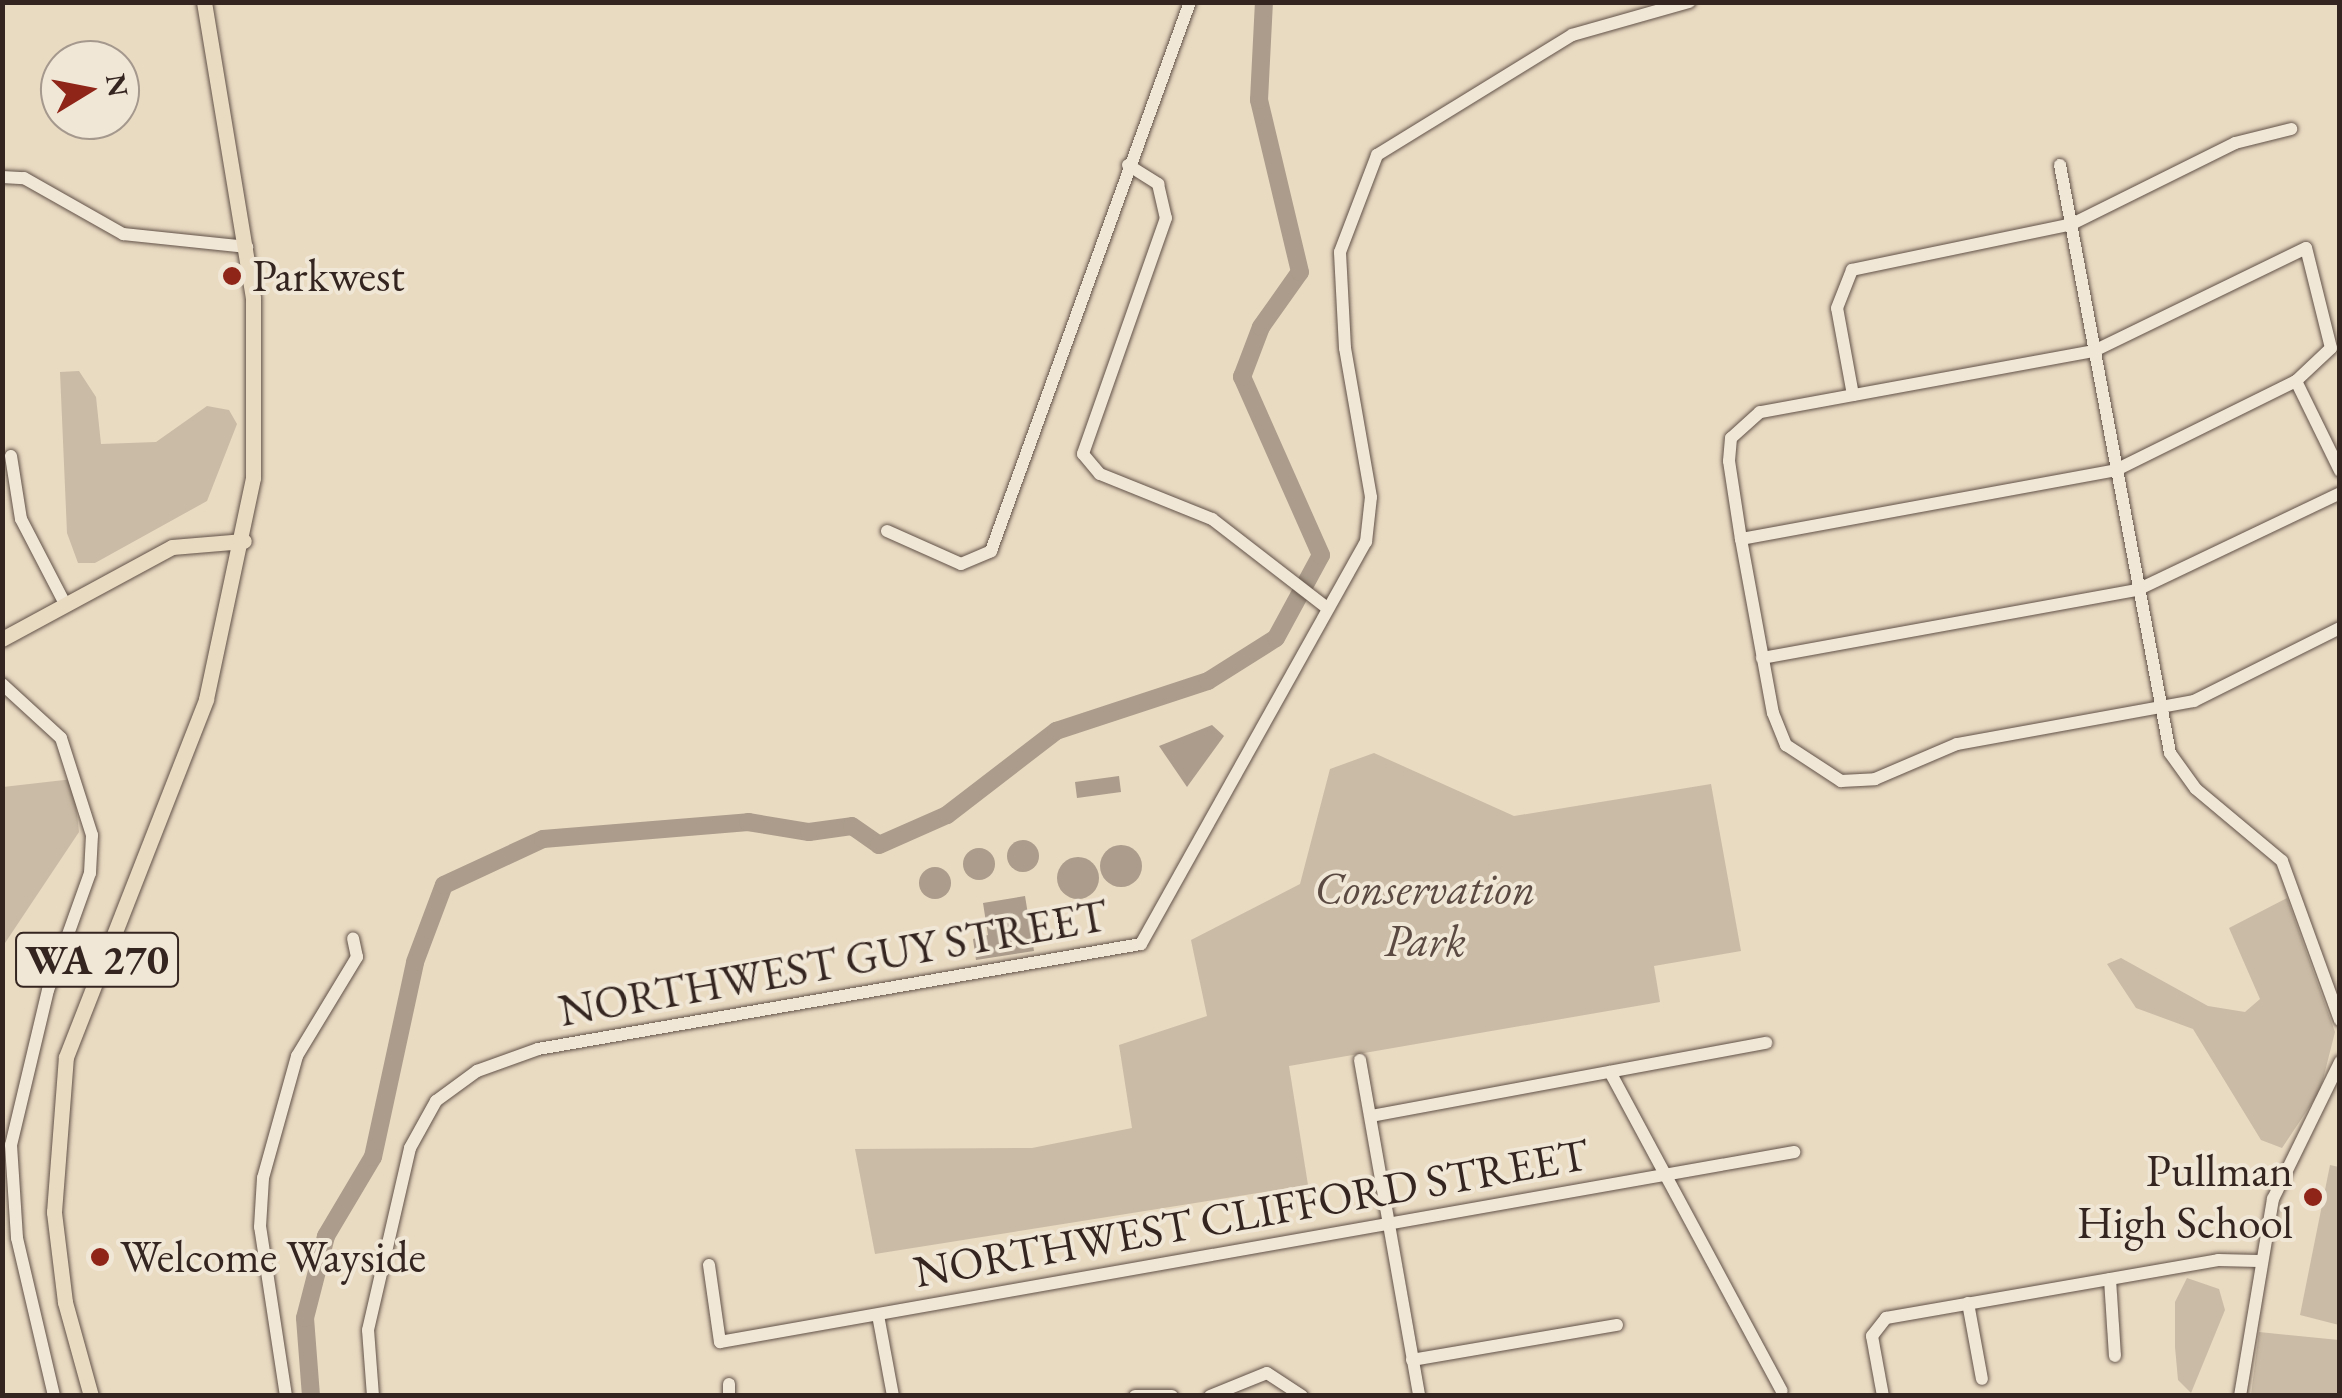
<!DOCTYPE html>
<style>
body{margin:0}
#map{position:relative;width:2342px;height:1398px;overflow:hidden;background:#e9dac2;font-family:"EB Garamond",serif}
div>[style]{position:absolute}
.green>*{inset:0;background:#cabba6}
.water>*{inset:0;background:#ab9c8b}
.round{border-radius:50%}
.river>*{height:18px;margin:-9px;padding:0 9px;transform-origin:9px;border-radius:9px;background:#ab9c8b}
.roads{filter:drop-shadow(0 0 2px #615248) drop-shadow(0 0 2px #615248)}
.minor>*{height:12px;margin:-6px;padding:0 6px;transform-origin:6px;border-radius:6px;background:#f1e7d7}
.major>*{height:15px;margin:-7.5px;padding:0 7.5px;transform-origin:7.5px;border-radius:7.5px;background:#e9dac2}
.dots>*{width:28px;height:28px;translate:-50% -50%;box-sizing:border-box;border:5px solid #f1e7d7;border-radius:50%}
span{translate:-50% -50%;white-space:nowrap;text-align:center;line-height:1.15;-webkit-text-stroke:8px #f1e7d7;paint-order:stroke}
.shield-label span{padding:2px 8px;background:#f1e7d7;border:2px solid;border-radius:8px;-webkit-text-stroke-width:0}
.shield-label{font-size:42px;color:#342520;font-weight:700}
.poi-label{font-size:45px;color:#342520}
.left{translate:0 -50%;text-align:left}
.right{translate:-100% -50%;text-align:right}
.park-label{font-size:45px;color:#5a4a42;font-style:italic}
.street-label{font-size:45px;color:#342520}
.frame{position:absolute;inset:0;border:5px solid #342520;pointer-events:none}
.north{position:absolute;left:40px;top:40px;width:100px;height:100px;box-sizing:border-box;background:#f1e7d7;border:2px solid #a5998e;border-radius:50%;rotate:80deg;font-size:28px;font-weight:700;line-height:40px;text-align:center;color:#342520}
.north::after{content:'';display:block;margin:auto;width:35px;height:45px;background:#8f2418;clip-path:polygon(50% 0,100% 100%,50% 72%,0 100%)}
</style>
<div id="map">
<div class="green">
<i style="clip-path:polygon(79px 371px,96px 397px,101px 444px,156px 442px,207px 406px,229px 410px,237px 424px,207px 501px,95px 563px,78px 563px,67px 533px,60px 372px)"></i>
<i style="clip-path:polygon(1374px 753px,1514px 816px,1711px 784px,1741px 951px,1654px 966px,1660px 1002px,1289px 1066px,1308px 1185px,875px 1254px,855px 1149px,1032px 1148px,1132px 1128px,1119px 1045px,1207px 1016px,1191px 940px,1300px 884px,1330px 769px)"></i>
<i style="clip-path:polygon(73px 779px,79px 832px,3px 946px,3px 787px)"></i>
<i style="clip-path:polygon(2287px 898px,2335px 1032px,2320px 1091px,2282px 1148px,2261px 1140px,2193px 1029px,2136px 1008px,2107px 964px,2121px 958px,2208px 1006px,2245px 1012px,2260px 999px,2229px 928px)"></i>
<i style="clip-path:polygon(2330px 1165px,2339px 1167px,2339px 1325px,2300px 1315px)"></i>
<i style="clip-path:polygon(2187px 1278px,2219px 1289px,2225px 1310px,2191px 1393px,2178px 1380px,2175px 1347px,2175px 1302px)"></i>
<i style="clip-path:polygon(2259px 1332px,2339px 1340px,2339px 1395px,2251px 1395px)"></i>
</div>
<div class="water">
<i style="clip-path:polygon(1212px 725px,1224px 736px,1187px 787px,1159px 746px)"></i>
<i style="clip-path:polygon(1119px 776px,1121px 792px,1077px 798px,1075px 782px)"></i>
<i class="round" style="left:1007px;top:840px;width:32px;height:32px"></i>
<i class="round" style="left:1100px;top:845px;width:42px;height:42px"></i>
<i class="round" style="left:963px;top:848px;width:32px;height:32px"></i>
<i class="round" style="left:1057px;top:857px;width:42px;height:42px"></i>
<i class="round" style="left:919px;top:867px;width:32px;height:32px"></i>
<i style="clip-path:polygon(1025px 896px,1034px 951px,976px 960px,973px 939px,988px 935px,983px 903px)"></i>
</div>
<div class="river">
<i style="left:311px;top:1396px;width:78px;rotate:-94.4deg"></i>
<i style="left:305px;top:1318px;width:85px;rotate:-75.6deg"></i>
<i style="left:326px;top:1236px;width:92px;rotate:-59.3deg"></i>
<i style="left:373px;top:1157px;width:199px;rotate:-77.8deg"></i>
<i style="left:415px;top:962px;width:82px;rotate:-69.4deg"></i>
<i style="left:444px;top:885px;width:109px;rotate:-24.9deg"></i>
<i style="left:543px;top:839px;width:206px;rotate:-4.7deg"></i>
<i style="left:748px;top:822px;width:62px;rotate:9.3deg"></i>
<i style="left:809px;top:832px;width:43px;rotate:-7.9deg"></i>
<i style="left:852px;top:826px;width:33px;rotate:35deg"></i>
<i style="left:879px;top:845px;width:74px;rotate:-23.8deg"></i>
<i style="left:947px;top:815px;width:138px;rotate:-37.6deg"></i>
<i style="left:1056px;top:731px;width:160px;rotate:-18.2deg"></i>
<i style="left:1208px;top:681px;width:80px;rotate:-32.3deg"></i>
<i style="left:1276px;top:638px;width:94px;rotate:-61.5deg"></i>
<i style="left:1321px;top:555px;width:195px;rotate:-113.9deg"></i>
<i style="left:1242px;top:377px;width:53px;rotate:-69.2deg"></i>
<i style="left:1261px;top:327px;width:67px;rotate:-54.7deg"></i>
<i style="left:1300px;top:272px;width:177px;rotate:-103.4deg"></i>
<i style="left:1259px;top:100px;width:98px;rotate:-87.1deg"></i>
</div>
<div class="roads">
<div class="minor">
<i style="left:1128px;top:165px;width:36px;rotate:32deg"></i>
<i style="left:1158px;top:184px;width:35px;rotate:77deg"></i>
<i style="left:1166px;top:218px;width:250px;rotate:109.4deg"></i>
<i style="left:1083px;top:454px;width:26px;rotate:50deg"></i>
<i style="left:1100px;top:474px;width:121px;rotate:21.9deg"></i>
<i style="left:1212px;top:519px;width:144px;rotate:37.7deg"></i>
<i style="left:2060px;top:165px;width:598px;rotate:79.4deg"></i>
<i style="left:2170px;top:753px;width:44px;rotate:54.2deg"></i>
<i style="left:2196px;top:789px;width:112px;rotate:39.9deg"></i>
<i style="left:2282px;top:861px;width:169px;rotate:70deg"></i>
<i style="left:2px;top:177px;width:22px;rotate:3deg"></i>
<i style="left:24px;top:178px;width:114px;rotate:29.5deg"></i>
<i style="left:123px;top:234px;width:125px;rotate:6deg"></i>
<i style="left:2296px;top:381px;width:100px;rotate:63.9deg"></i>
<i style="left:1853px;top:395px;width:88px;rotate:-100.4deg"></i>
<i style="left:1837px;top:308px;width:41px;rotate:-68.5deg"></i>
<i style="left:1852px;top:270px;width:225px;rotate:-11.8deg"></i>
<i style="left:2072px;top:224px;width:182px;rotate:-26.4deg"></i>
<i style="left:2235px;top:143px;width:58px;rotate:-14deg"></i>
<i style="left:11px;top:456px;width:64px;rotate:81deg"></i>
<i style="left:21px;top:519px;width:93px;rotate:62.6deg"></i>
<i style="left:887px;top:531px;width:81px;rotate:24deg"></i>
<i style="left:961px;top:564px;width:33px;rotate:-23deg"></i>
<i style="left:991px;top:551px;width:584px;rotate:-70.08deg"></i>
<i style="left:1741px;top:539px;width:381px;rotate:-10.4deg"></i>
<i style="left:2116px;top:470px;width:201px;rotate:-26.3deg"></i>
<i style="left:2296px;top:381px;width:48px;rotate:-43.3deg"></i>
<i style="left:2331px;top:348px;width:103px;rotate:-104deg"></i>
<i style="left:2306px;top:248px;width:236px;rotate:154.1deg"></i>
<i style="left:2094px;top:351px;width:340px;rotate:169.6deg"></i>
<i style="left:1760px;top:412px;width:39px;rotate:138deg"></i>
<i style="left:1731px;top:438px;width:23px;rotate:95deg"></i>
<i style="left:1729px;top:461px;width:79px;rotate:81.3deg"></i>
<i style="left:1741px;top:539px;width:177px;rotate:79.6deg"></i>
<i style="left:1773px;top:713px;width:35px;rotate:68deg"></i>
<i style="left:1786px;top:745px;width:66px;rotate:33.2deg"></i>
<i style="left:1841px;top:781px;width:34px;rotate:-3deg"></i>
<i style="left:1875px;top:779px;width:89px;rotate:-23.1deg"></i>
<i style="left:1957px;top:744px;width:241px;rotate:-10.3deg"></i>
<i style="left:2194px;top:701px;width:163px;rotate:-26.6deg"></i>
<i style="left:1762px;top:658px;width:381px;rotate:-10.3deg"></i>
<i style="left:2137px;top:590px;width:225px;rotate:-25.5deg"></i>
<i style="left:2px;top:684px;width:80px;rotate:42.5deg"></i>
<i style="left:61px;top:738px;width:102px;rotate:72.3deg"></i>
<i style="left:92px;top:835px;width:38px;rotate:93deg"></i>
<i style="left:90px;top:873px;width:124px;rotate:109.7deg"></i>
<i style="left:48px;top:990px;width:159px;rotate:103.4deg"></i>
<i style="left:11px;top:1145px;width:93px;rotate:86.3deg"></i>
<i style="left:17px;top:1238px;width:162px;rotate:76.8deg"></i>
<i style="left:1360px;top:1060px;width:341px;rotate:80deg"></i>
<i style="left:1610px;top:1072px;width:362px;rotate:61.7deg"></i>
<i style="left:1371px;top:1116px;width:402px;rotate:-10.5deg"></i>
<i style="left:709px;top:1265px;width:78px;rotate:81.9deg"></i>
<i style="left:720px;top:1342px;width:1091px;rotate:-10.03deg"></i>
<i style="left:2110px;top:1279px;width:77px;rotate:86.3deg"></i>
<i style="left:1968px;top:1303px;width:77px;rotate:79.6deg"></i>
<i style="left:878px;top:1315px;width:82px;rotate:79.5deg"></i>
<i style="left:1412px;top:1360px;width:208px;rotate:-9.7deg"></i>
<i style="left:286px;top:1396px;width:171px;rotate:-98.7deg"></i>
<i style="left:260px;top:1227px;width:49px;rotate:-86.5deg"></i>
<i style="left:263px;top:1178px;width:127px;rotate:-74.4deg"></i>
<i style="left:297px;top:1056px;width:116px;rotate:-58.8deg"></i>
<i style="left:357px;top:957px;width:19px;rotate:-102deg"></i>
<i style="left:373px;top:1396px;width:66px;rotate:-94.3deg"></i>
<i style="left:368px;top:1330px;width:187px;rotate:-77deg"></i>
<i style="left:410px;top:1148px;width:54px;rotate:-61deg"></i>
<i style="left:436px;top:1101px;width:51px;rotate:-36.2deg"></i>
<i style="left:477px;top:1071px;width:65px;rotate:-19.8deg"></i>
<i style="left:538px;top:1049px;width:612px;rotate:-9.88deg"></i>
<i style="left:1141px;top:944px;width:461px;rotate:-60.8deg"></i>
<i style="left:1366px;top:542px;width:45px;rotate:-83.7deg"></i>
<i style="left:1371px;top:497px;width:151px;rotate:-99.9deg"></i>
<i style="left:1345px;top:348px;width:96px;rotate:-93deg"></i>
<i style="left:1340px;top:252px;width:104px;rotate:-69.1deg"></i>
<i style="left:1377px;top:155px;width:229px;rotate:-31.6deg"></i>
<i style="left:1572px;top:35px;width:122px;rotate:-15.8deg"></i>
<i style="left:729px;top:1396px;width:12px;rotate:-90deg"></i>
<i style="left:1135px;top:1396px;width:37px"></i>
<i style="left:1210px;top:1396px;width:61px;rotate:-22deg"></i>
<i style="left:1267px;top:1373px;width:42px;rotate:33.3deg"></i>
<i style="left:1883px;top:1396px;width:61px;rotate:-100.4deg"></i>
<i style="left:1872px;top:1336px;width:23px;rotate:-52deg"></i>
<i style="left:1886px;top:1318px;width:337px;rotate:-9.9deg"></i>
<i style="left:2218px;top:1260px;width:41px;rotate:1.4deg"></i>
<i style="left:2240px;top:1396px;width:200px;rotate:-80.5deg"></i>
<i style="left:2273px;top:1199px;width:153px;rotate:-63.9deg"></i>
</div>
<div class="major">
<i style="left:2px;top:639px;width:193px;rotate:-28.4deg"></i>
<i style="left:172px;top:547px;width:72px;rotate:-4.8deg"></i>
<i style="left:91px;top:1396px;width:98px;rotate:-105.5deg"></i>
<i style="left:65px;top:1302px;width:91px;rotate:-97deg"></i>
<i style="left:54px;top:1212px;width:155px;rotate:-85.6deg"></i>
<i style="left:66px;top:1057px;width:384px;rotate:-68.6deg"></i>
<i style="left:206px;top:699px;width:226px;rotate:-78deg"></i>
<i style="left:253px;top:478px;width:180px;rotate:-90deg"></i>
<i style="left:253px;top:298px;width:300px;rotate:-99.4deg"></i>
</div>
</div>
<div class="dots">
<i style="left:232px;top:276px;background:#8f2418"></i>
<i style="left:2313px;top:1197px;background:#8f2418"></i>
<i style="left:100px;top:1257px;background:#8f2418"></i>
</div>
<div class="shield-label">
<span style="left:97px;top:960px">WA 270</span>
</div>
<div class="poi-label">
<span class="left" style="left:252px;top:276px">Parkwest</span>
<span class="right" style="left:2293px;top:1197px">Pullman<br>High School</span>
<span class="left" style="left:120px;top:1257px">Welcome Wayside</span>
</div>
<div class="park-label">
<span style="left:1425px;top:915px">Conservation<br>Park</span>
</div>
<div class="street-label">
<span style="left:833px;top:963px;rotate:-10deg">NORTHWEST GUY STREET</span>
<span style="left:1251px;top:1213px;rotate:-10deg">NORTHWEST CLIFFORD STREET</span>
</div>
<div class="frame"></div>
<div class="north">N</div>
</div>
